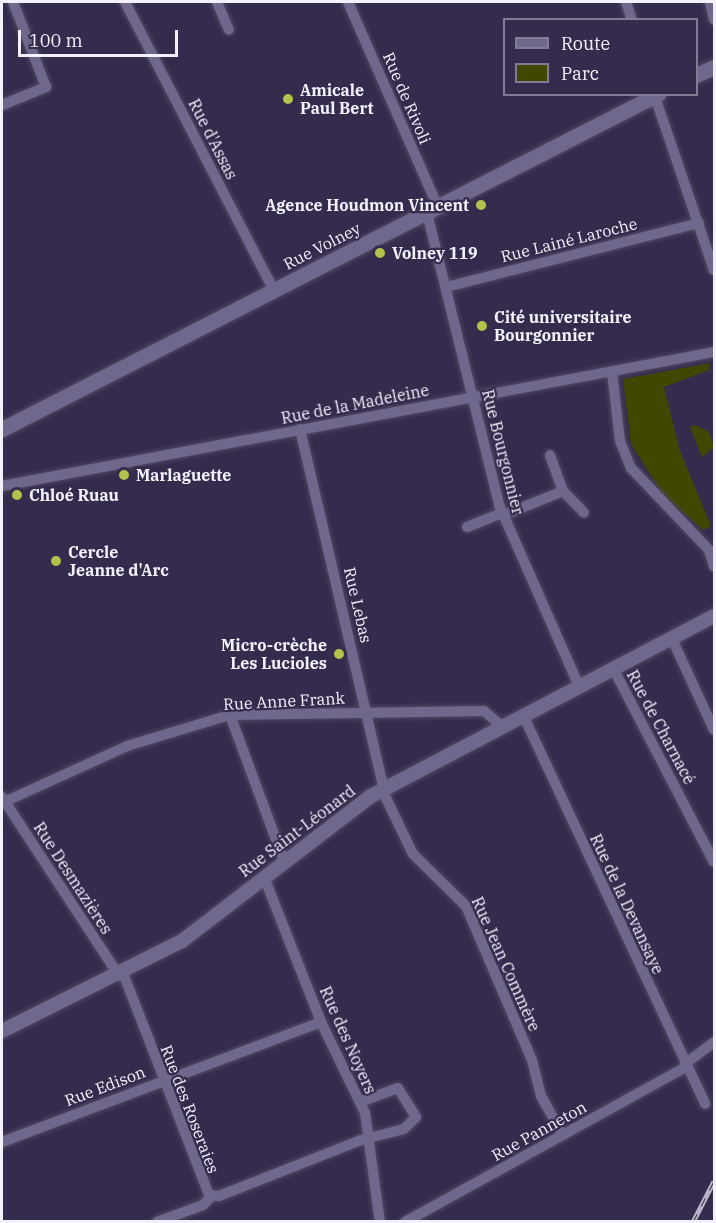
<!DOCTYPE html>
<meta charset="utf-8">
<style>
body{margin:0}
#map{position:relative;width:716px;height:1223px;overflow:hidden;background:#352c4d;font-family:"IBM Plex Serif",serif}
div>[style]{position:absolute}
.green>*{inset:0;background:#404700}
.roads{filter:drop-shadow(0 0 2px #514863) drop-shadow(0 0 2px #514863)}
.minor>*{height:10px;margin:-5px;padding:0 5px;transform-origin:5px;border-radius:5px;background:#70678c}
.tertiary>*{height:14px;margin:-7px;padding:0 7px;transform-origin:7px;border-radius:7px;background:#70678c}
.secondary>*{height:15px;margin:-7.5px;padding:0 7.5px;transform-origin:7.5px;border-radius:7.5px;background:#70678c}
.rail>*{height:5px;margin-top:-2.5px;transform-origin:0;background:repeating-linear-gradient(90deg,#352c4d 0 9px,#b8b3c7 0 18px);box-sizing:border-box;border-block:2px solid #b8b3c7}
.dots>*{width:16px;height:16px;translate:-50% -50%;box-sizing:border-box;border:3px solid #352c4d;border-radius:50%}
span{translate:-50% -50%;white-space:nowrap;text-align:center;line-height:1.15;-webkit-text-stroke:4.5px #352c4d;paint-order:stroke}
.poi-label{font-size:16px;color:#f4f1fe;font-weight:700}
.left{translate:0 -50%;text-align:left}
.right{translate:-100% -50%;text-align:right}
.street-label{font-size:16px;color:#f4f1fe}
.frame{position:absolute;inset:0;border:3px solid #f4f1fe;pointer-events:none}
.legend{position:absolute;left:503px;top:18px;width:195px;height:78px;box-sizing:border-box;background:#352c4d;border:2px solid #817b94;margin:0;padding:8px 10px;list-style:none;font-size:18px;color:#f4f1fe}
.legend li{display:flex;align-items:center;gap:12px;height:30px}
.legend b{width:30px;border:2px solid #817b94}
.scale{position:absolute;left:18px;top:30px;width:160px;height:27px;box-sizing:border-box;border:3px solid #f4f1fe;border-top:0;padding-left:8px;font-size:18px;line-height:21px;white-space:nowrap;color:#f4f1fe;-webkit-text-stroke:4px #352c4d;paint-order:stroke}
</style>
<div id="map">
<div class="green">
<i style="clip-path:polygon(710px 363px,709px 370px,664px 387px,680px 451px,711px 526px,703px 530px,663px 495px,631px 444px,623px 379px)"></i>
<i style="clip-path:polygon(695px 425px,709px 432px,714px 447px,702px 457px,690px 427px)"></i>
</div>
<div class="roads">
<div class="minor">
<i style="left:125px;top:2px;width:325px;rotate:62.7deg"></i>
<i style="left:217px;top:2px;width:30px;rotate:67deg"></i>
<i style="left:348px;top:2px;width:224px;rotate:66.3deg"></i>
<i style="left:626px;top:2px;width:19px;rotate:72deg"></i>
<i style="left:710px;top:2px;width:18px;rotate:77deg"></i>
<i style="left:654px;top:94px;width:186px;rotate:71.2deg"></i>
<i style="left:2px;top:105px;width:48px;rotate:-22.2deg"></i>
<i style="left:46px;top:87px;width:91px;rotate:-111.2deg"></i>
<i style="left:427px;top:213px;width:303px;rotate:76.1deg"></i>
<i style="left:500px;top:507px;width:198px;rotate:66.2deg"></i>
<i style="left:446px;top:287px;width:261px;rotate:-14.2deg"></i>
<i style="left:612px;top:372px;width:69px;rotate:83.4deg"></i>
<i style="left:620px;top:441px;width:29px;rotate:68deg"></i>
<i style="left:631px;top:468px;width:113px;rotate:46.4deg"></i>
<i style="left:709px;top:550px;width:17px;rotate:73deg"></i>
<i style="left:300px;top:429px;width:379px;rotate:76.9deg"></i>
<i style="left:386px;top:798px;width:62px;rotate:64.3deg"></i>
<i style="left:413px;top:854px;width:74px;rotate:44.5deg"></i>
<i style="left:466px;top:906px;width:168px;rotate:66.8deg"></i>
<i style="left:532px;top:1060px;width:37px;rotate:76deg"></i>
<i style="left:541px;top:1096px;width:45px;rotate:60.6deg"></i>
<i style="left:2px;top:486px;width:724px;rotate:-10.66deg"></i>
<i style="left:563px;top:491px;width:30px;rotate:46deg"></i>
<i style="left:511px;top:512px;width:56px;rotate:-22deg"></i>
<i style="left:563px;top:491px;width:38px;rotate:-110deg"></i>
<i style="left:467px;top:527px;width:38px;rotate:-22deg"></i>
<i style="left:672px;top:639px;width:100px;rotate:65.2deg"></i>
<i style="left:614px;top:670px;width:216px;rotate:62.5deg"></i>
<i style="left:230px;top:715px;width:156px;rotate:69.7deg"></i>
<i style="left:524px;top:717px;width:427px;rotate:64.9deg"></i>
<i style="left:2px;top:797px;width:214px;rotate:56.8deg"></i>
<i style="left:2px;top:803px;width:137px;rotate:-24.5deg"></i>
<i style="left:127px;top:746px;width:108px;rotate:-16.8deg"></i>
<i style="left:230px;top:715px;width:254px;rotate:-0.9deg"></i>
<i style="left:484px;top:711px;width:25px;rotate:40deg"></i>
<i style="left:264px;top:877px;width:156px;rotate:68.5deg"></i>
<i style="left:321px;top:1022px;width:101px;rotate:64.2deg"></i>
<i style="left:365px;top:1113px;width:110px;rotate:82.2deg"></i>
<i style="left:123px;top:973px;width:238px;rotate:68.8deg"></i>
<i style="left:209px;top:1195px;width:10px;rotate:6deg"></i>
<i style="left:219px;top:1196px;width:153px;rotate:-21.5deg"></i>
<i style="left:361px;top:1140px;width:44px;rotate:-14.3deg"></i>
<i style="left:404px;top:1129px;width:17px;rotate:-45deg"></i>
<i style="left:416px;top:1117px;width:34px;rotate:-122deg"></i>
<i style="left:398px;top:1088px;width:40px;rotate:159.8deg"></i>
<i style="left:685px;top:1064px;width:36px;rotate:-37deg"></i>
<i style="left:2px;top:1142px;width:341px;rotate:-20.6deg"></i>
<i style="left:157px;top:1222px;width:49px;rotate:-20.3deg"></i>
<i style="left:203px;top:1205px;width:13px;rotate:-45deg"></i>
<i style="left:405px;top:1222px;width:321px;rotate:-28.9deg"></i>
</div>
<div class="tertiary">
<i style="left:2px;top:1031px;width:201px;rotate:-26.6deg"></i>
<i style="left:182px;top:941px;width:238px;rotate:-37.5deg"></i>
<i style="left:371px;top:796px;width:387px;rotate:-27.7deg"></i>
</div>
<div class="secondary">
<i style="left:696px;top:75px;width:20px;rotate:-24deg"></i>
<i style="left:2px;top:429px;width:737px;rotate:-27.05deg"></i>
</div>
</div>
<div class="rail">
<i style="left:693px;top:1222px;width:46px;rotate:-62.9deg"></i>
</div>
<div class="dots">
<i style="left:288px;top:99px;background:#b3c24b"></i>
<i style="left:481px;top:205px;background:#b3c24b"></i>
<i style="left:380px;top:253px;background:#b3c24b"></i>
<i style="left:482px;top:326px;background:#b3c24b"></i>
<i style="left:124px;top:475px;background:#b3c24b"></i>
<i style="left:17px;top:495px;background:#b3c24b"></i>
<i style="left:56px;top:561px;background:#b3c24b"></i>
<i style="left:339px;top:654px;background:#b3c24b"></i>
</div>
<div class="poi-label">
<span class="left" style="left:300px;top:99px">Amicale<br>Paul Bert</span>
<span class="right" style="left:469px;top:205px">Agence Houdmon Vincent</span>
<span class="left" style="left:392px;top:253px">Volney 119</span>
<span class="left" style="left:494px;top:326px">Cité universitaire<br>Bourgonnier</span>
<span class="left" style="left:136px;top:475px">Marlaguette</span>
<span class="left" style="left:29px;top:495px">Chloé Ruau</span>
<span class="left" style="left:68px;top:561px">Cercle<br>Jeanne d'Arc</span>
<span class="right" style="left:327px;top:654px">Micro-crèche<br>Les Lucioles</span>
</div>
<div class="street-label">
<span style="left:407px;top:98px;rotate:67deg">Rue de Rivoli</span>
<span style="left:213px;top:139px;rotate:63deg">Rue d'Assas</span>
<span style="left:569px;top:240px;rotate:-14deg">Rue Lainé Laroche</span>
<span style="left:322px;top:246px;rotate:-27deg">Rue Volney</span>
<span style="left:355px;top:404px;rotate:-11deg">Rue de la Madeleine</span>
<span style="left:503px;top:452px;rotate:76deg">Rue Bourgonnier</span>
<span style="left:358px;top:605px;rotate:77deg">Rue Lebas</span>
<span style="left:284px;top:701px;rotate:-3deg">Rue Anne Frank</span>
<span style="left:661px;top:727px;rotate:62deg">Rue de Charnacé</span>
<span style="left:297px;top:831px;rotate:-37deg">Rue Saint-Léonard</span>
<span style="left:73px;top:878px;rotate:57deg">Rue Desmazières</span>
<span style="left:627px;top:904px;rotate:65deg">Rue de la Devansaye</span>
<span style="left:506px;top:964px;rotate:66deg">Rue Jean Commère</span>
<span style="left:348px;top:1040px;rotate:66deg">Rue des Noyers</span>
<span style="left:105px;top:1086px;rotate:-21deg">Rue Edison</span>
<span style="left:190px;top:1109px;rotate:69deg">Rue des Roseraies</span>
<span style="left:539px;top:1131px;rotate:-29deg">Rue Panneton</span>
</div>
<div class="frame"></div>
<ul class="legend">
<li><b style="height:8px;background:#70678c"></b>Route</li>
<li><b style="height:16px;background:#404700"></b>Parc</li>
</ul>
<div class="scale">100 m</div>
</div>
